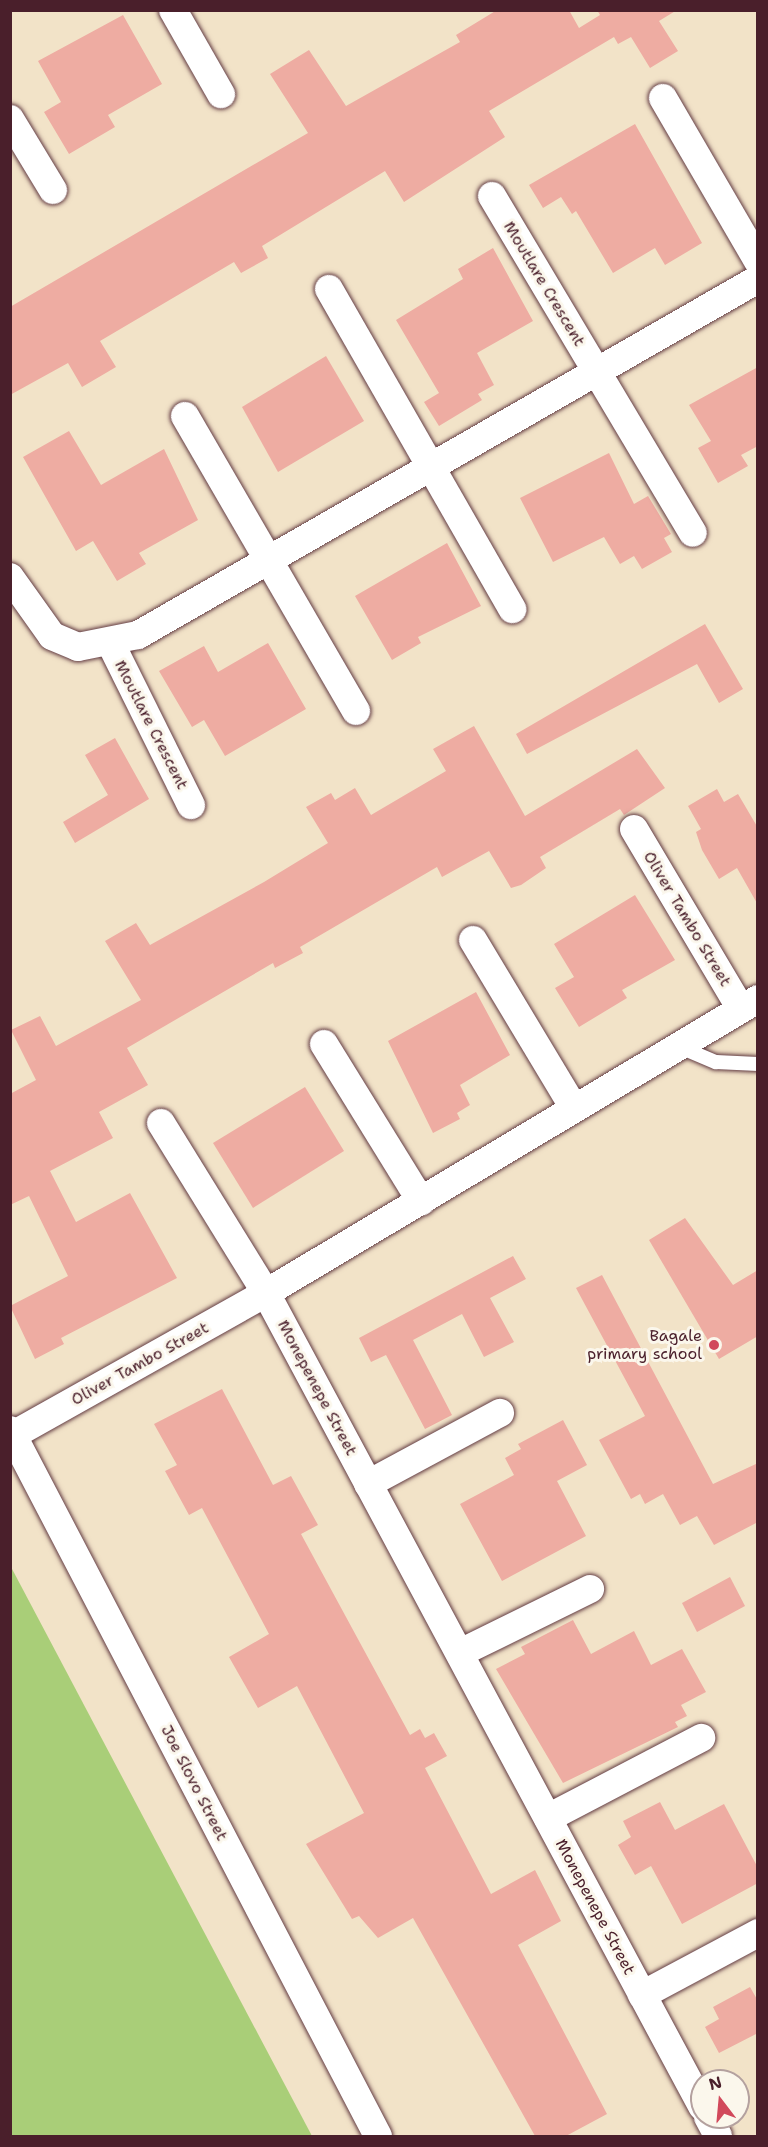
<!DOCTYPE html>
<style>
body{margin:0}
#map{position:relative;width:768px;height:2147px;overflow:hidden;background:#f2e3c8;font-family:"Shantell Sans",sans-serif}
div>[style]{position:absolute}
.green>*{inset:0;background:#a9ce78}
.building>*{inset:0;background:#eeaca2}
.roads{filter:drop-shadow(0 0 2px #633c43) drop-shadow(0 0 2px #633c43)}
.service>*{height:14px;margin:-7px;padding:0 7px;transform-origin:7px;border-radius:7px;background:#fff}
.minor>*{height:28px;margin:-14px;padding:0 14px;transform-origin:14px;border-radius:14px;background:#fff}
.dots>*{width:16px;height:16px;translate:-50% -50%;box-sizing:border-box;border:3px solid #fbf7ec;border-radius:50%}
span{translate:-50% -50%;white-space:nowrap;text-align:center;line-height:1.15;-webkit-text-stroke:6px #fbf7ec;paint-order:stroke}
.street-label{font-size:16px;color:#4a1f2b}
.poi-label{font-size:16px;color:#4a1f2b}
.right{translate:-100% -50%;text-align:right}
.frame{position:absolute;inset:0;border:12px solid #4a1f2b;pointer-events:none}
.north{position:absolute;left:690px;top:2069px;width:60px;height:60px;box-sizing:border-box;background:#fbf7ec;border:2px solid #b4a19f;border-radius:50%;rotate:344deg;font-size:16px;font-weight:700;line-height:24px;text-align:center;color:#4a1f2b}
.north::after{content:'';display:block;margin:auto;width:21px;height:27px;background:#d1495b;clip-path:polygon(50% 0,100% 100%,50% 72%,0 100%)}
</style>
<div id="map">
<div class="green">
<i style="clip-path:polygon(11px 1567px,312px 2136px,11px 2136px)"></i>
</div>
<div class="building">
<i style="clip-path:polygon(497px 10px,569px 10px,579px 28px,600px 15px,597px 10px,677px 10px,659px 21px,678px 51px,650px 68px,631px 37px,618px 44px,614px 37px,489px 111px,505px 137px,404px 202px,385px 171px,262px 246px,268px 258px,241px 273px,234px 262px,100px 341px,116px 367px,82px 387px,68px 363px,10px 395px,10px 307px,308px 133px,270px 74px,309px 50px,346px 106px,460px 42px,456px 35px)"></i>
<i style="clip-path:polygon(123px 15px,162px 84px,108px 115px,115px 127px,69px 154px,44px 112px,61px 102px,38px 61px)"></i>
<i style="clip-path:polygon(635px 124px,702px 243px,665px 265px,655px 248px,613px 273px,576px 211px,572px 214px,561px 197px,543px 208px,529px 185px)"></i>
<i style="clip-path:polygon(493px 248px,533px 321px,477px 353px,494px 385px,478px 394px,482px 400px,439px 426px,424px 402px,439px 393px,396px 320px,463px 279px,458px 269px)"></i>
<i style="clip-path:polygon(326px 356px,364px 421px,278px 472px,242px 407px)"></i>
<i style="clip-path:polygon(758px 367px,758px 446px,741px 455px,748px 466px,718px 483px,698px 448px,711px 441px,689px 405px)"></i>
<i style="clip-path:polygon(69px 431px,101px 485px,164px 449px,198px 520px,139px 553px,146px 564px,117px 581px,93px 541px,76px 551px,23px 457px)"></i>
<i style="clip-path:polygon(609px 453px,634px 504px,648px 496px,671px 534px,664px 538px,672px 552px,642px 569px,634px 556px,620px 564px,604px 537px,553px 562px,520px 498px)"></i>
<i style="clip-path:polygon(447px 543px,481px 606px,418px 637px,421px 643px,392px 660px,355px 596px)"></i>
<i style="clip-path:polygon(705px 624px,743px 689px,719px 703px,697px 664px,527px 754px,516px 734px)"></i>
<i style="clip-path:polygon(268px 643px,306px 709px,225px 756px,204px 720px,192px 727px,159px 671px,204px 646px,218px 672px)"></i>
<i style="clip-path:polygon(474px 726px,525px 816px,637px 749px,665px 788px,624px 815px,620px 809px,540px 857px,546px 868px,521px 885px,511px 888px,489px 851px,442px 877px,437px 867px,300px 947px,303px 953px,275px 968px,273px 963px,127px 1048px,148px 1085px,99px 1112px,113px 1138px,50px 1171px,76px 1222px,130px 1193px,177px 1278px,61px 1338px,64px 1344px,35px 1359px,10px 1306px,68px 1276px,29px 1196px,10px 1205px,10px 1094px,36px 1080px,11px 1030px,40px 1016px,56px 1046px,141px 1000px,105px 941px,136px 923px,150px 945px,264px 882px,328px 843px,306px 807px,331px 793px,335px 800px,355px 788px,371px 815px,446px 771px,433px 749px)"></i>
<i style="clip-path:polygon(115px 738px,149px 799px,75px 843px,63px 822px,108px 795px,85px 755px)"></i>
<i style="clip-path:polygon(717px 789px,724px 802px,738px 794px,758px 828px,758px 905px,737px 868px,719px 879px,702px 850px,696px 832px,701px 829px,688px 806px)"></i>
<i style="clip-path:polygon(635px 895px,675px 960px,622px 990px,627px 998px,579px 1027px,555px 988px,574px 977px,554px 944px)"></i>
<i style="clip-path:polygon(476px 992px,510px 1055px,460px 1085px,470px 1105px,457px 1113px,460px 1119px,433px 1133px,388px 1041px)"></i>
<i style="clip-path:polygon(305px 1087px,344px 1151px,253px 1208px,213px 1143px)"></i>
<i style="clip-path:polygon(685px 1218px,733px 1285px,758px 1270px,758px 1336px,719px 1359px,649px 1240px)"></i>
<i style="clip-path:polygon(513px 1256px,526px 1279px,490px 1298px,514px 1342px,484px 1357px,462px 1314px,413px 1340px,452px 1415px,425px 1429px,386px 1355px,371px 1362px,359px 1338px)"></i>
<i style="clip-path:polygon(602px 1275px,713px 1484px,758px 1463px,758px 1522px,714px 1545px,697px 1516px,680px 1525px,663px 1494px,645px 1504px,640px 1494px,631px 1499px,599px 1440px,645px 1416px,576px 1288px)"></i>
<i style="clip-path:polygon(222px 1389px,273px 1485px,291px 1476px,318px 1525px,301px 1534px,410px 1735px,420px 1729px,425px 1738px,434px 1733px,447px 1756px,425px 1768px,491px 1894px,535px 1870px,561px 1921px,518px 1945px,607px 2114px,566px 2136px,535px 2136px,413px 1918px,378px 1938px,359px 1916px,352px 1919px,306px 1844px,364px 1813px,297px 1686px,258px 1708px,229px 1657px,269px 1634px,202px 1508px,189px 1515px,165px 1471px,177px 1465px,154px 1424px)"></i>
<i style="clip-path:polygon(563px 1420px,587px 1465px,557px 1481px,586px 1536px,502px 1581px,460px 1504px,514px 1475px,505px 1458px,521px 1449px,518px 1444px)"></i>
<i style="clip-path:polygon(730px 1577px,745px 1606px,697px 1632px,682px 1603px)"></i>
<i style="clip-path:polygon(573px 1620px,591px 1654px,634px 1631px,651px 1665px,682px 1649px,706px 1692px,681px 1705px,687px 1716px,675px 1722px,678px 1727px,563px 1783px,496px 1669px,525px 1654px,521px 1647px)"></i>
<i style="clip-path:polygon(660px 1802px,675px 1830px,724px 1804px,758px 1868px,758px 1883px,682px 1924px,651px 1866px,635px 1875px,618px 1845px,631px 1837px,623px 1821px)"></i>
<i style="clip-path:polygon(750px 1987px,758px 2001px,758px 2033px,719px 2053px,705px 2027px,719px 2019px,713px 2007px)"></i>
</div>
<div class="roads">
<div class="service">
<i style="left:680px;top:1047px;width:39px;rotate:23deg"></i>
<i style="left:716px;top:1062px;width:42px;rotate:2.7deg"></i>
</div>
<div class="minor">
<i style="left:173px;top:10px;width:97px;rotate:60.3deg"></i>
<i style="left:663px;top:98px;width:189px;rotate:59.8deg"></i>
<i style="left:10px;top:119px;width:83px;rotate:58.8deg"></i>
<i style="left:492px;top:196px;width:392px;rotate:59.2deg"></i>
<i style="left:329px;top:289px;width:369px;rotate:60.2deg"></i>
<i style="left:185px;top:416px;width:341px;rotate:59.9deg"></i>
<i style="left:10px;top:577px;width:72px;rotate:54.6deg"></i>
<i style="left:52px;top:636px;width:28px;rotate:23deg"></i>
<i style="left:78px;top:647px;width:61px;rotate:-11.3deg"></i>
<i style="left:138px;top:635px;width:715px;rotate:-29.86deg"></i>
<i style="left:111px;top:644px;width:180px;rotate:63.6deg"></i>
<i style="left:634px;top:829px;width:209px;rotate:59.3deg"></i>
<i style="left:473px;top:940px;width:196px;rotate:59deg"></i>
<i style="left:324px;top:1044px;width:185px;rotate:58.3deg"></i>
<i style="left:161px;top:1123px;width:200px;rotate:58.3deg"></i>
<i style="left:266px;top:1293px;width:923px;rotate:61.8deg"></i>
<i style="left:10px;top:1430px;width:796px;rotate:62.47deg"></i>
<i style="left:13px;top:1435px;width:290px;rotate:-29.3deg"></i>
<i style="left:266px;top:1293px;width:573px;rotate:-30.86deg"></i>
<i style="left:368px;top:1484px;width:150px;rotate:-28.3deg"></i>
<i style="left:460px;top:1653px;width:145px;rotate:-26.2deg"></i>
<i style="left:548px;top:1818px;width:173px;rotate:-27.6deg"></i>
<i style="left:642px;top:1995px;width:132px;rotate:-28.1deg"></i>
<i style="left:708px;top:2117px;width:21px;rotate:62deg"></i>
</div>
</div>
<div class="dots">
<i style="left:714px;top:1345px;background:#d1495b"></i>
</div>
<div class="street-label">
<span style="left:544px;top:284px;rotate:59deg">Moutlare Crescent</span>
<span style="left:151px;top:725px;rotate:63deg">Moutlare Crescent</span>
<span style="left:687px;top:919px;rotate:59deg">Oliver Tambo Street</span>
<span style="left:140px;top:1364px;rotate:-29deg">Oliver Tambo Street</span>
<span style="left:317px;top:1388px;rotate:62deg">Monepenepe Street</span>
<span style="left:194px;top:1783px;rotate:63deg">Joe Slovo Street</span>
<span style="left:595px;top:1907px;rotate:62deg">Monepenepe Street</span>
</div>
<div class="poi-label">
<span class="right" style="left:702px;top:1345px">Bagale<br>primary school</span>
</div>
<div class="frame"></div>
<div class="north">N</div>
</div>
